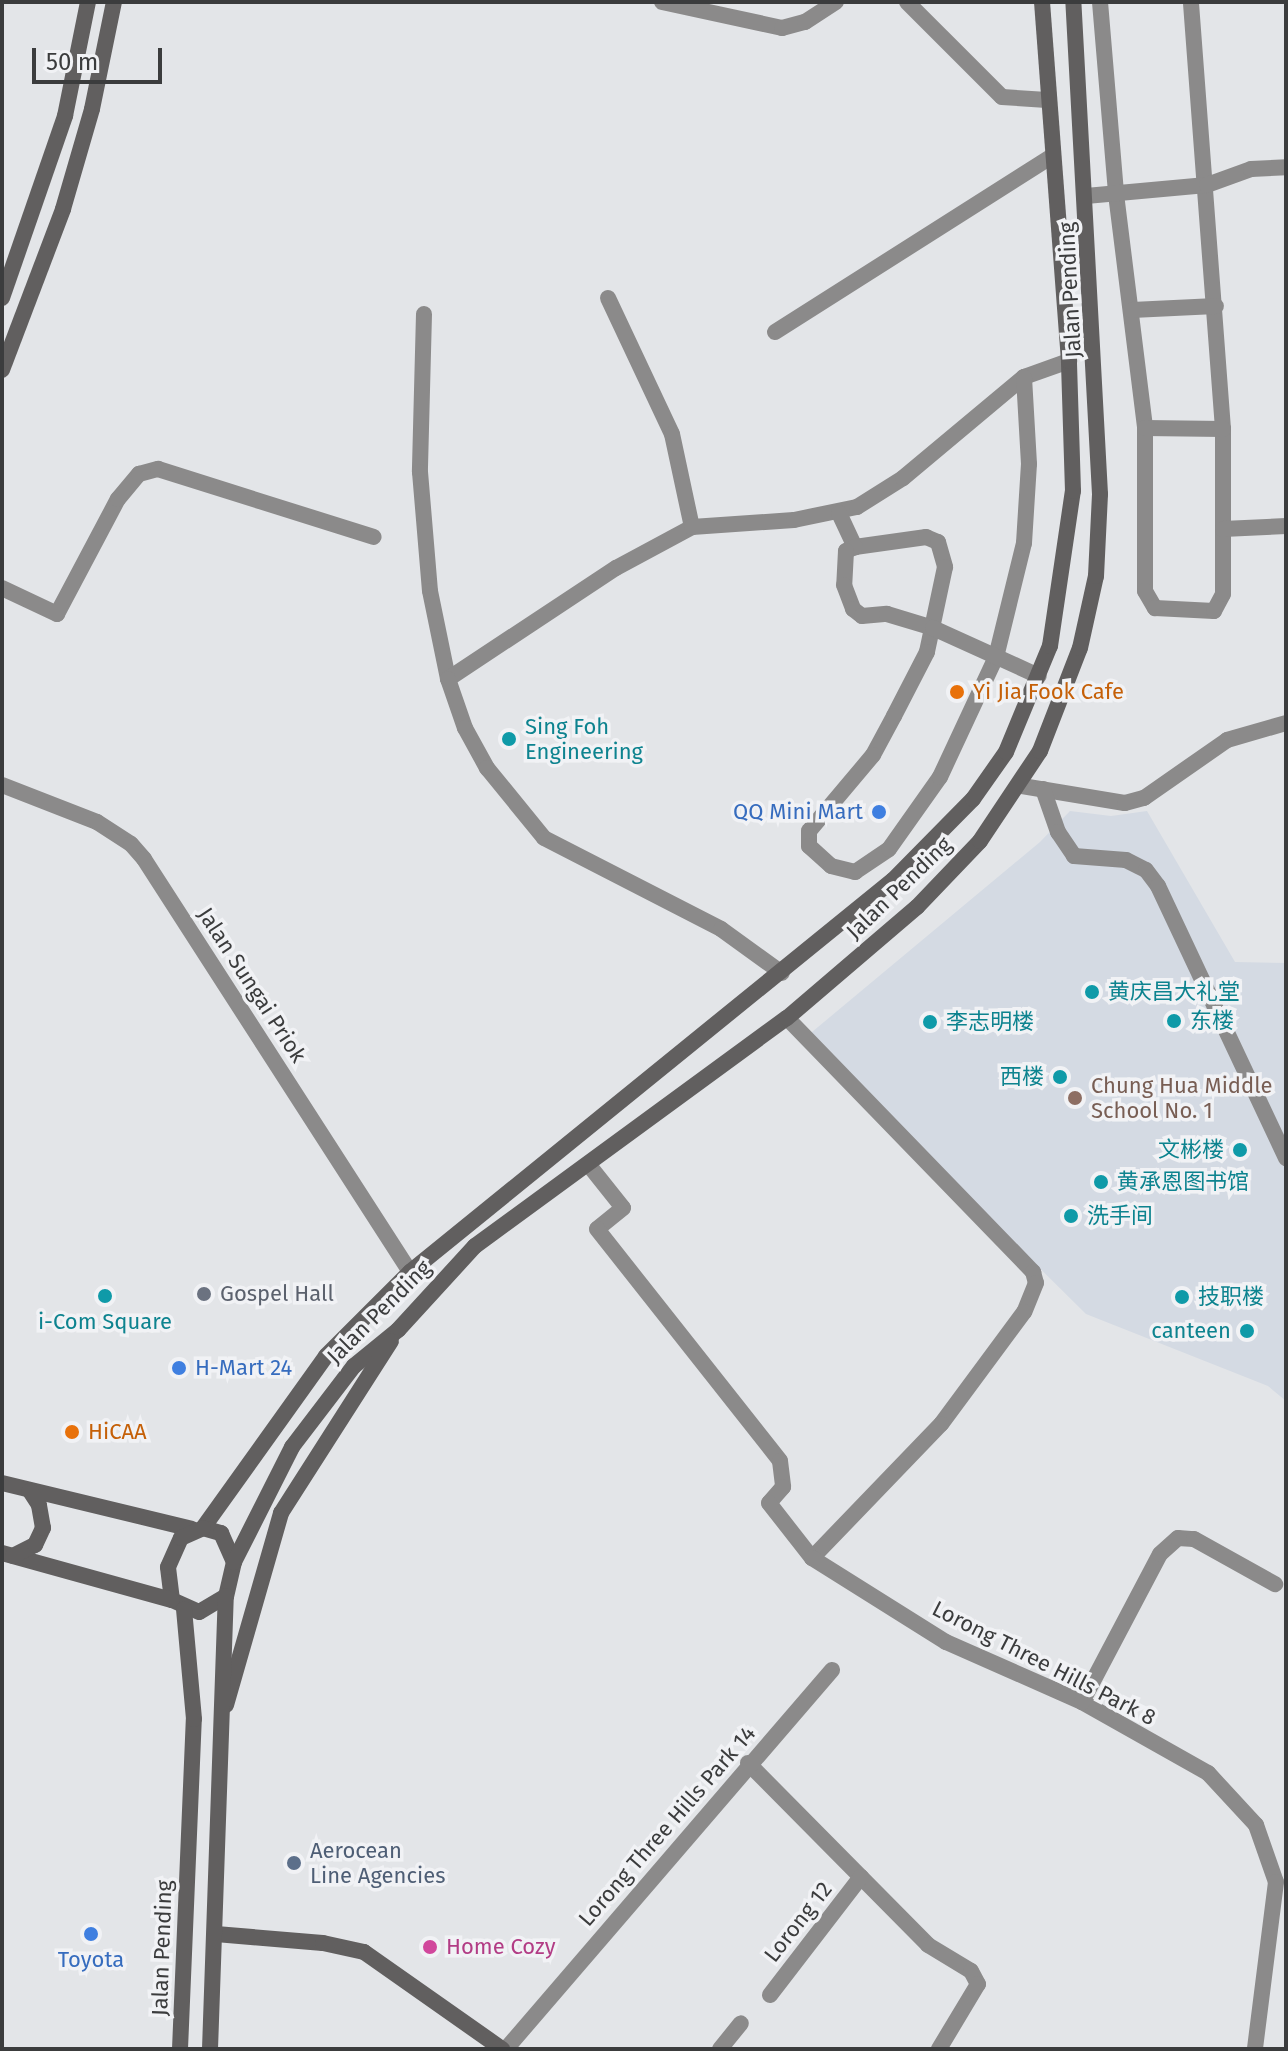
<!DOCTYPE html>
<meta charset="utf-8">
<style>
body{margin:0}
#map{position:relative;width:1288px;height:2051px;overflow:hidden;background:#e3e5e8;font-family:"Fira Sans","Noto Sans SC",sans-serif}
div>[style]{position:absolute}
.built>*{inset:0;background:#d4dae3}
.street>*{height:16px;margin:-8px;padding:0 8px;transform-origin:8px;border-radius:8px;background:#8b8a8a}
.secondary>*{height:16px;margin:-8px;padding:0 8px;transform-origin:8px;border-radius:8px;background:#615f5f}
.dots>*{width:22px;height:22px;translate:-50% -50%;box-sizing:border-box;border:4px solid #f1f2f5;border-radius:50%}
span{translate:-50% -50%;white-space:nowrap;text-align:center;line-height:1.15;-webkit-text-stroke:7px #f1f2f5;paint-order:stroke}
.street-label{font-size:22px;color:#3b3c3d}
.food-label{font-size:22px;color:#c56008}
.left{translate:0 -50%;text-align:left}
.culture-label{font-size:22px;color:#0d838f}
.right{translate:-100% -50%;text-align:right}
.shop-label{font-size:22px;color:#366cbe}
.education-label{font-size:22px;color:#785e54}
.worship-label{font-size:22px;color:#5b616d}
.service-label{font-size:22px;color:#4e5e75}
.hotel-label{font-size:22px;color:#b23c85}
.frame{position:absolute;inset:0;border:4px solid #3b3c3d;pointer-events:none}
.scale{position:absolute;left:32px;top:48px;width:130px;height:36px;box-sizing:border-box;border:4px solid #3b3c3d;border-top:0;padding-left:10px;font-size:24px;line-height:28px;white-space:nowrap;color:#3b3c3d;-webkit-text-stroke:6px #f1f2f5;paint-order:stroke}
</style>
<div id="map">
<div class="built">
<i style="clip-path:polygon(1070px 811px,1111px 816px,1147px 811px,1235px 962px,1286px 963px,1286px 1401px,1268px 1386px,1086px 1314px,806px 1037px,1040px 842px)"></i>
</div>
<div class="street">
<i style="left:662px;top:2px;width:123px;rotate:12.2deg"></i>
<i style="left:782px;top:28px;width:24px;rotate:-15deg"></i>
<i style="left:805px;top:22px;width:37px;rotate:-33deg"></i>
<i style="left:907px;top:2px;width:134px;rotate:45deg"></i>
<i style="left:1002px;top:97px;width:45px;rotate:3.8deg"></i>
<i style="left:1100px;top:2px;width:193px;rotate:85.2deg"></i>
<i style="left:1116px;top:194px;width:236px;rotate:82.9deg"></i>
<i style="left:1145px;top:428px;width:163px;rotate:90deg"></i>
<i style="left:1145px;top:591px;width:20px;rotate:60deg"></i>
<i style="left:1155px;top:608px;width:59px;rotate:2.9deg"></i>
<i style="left:1214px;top:611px;width:19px;rotate:-62deg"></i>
<i style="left:1223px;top:594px;width:165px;rotate:-90deg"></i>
<i style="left:1223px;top:429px;width:428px;rotate:-94.3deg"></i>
<i style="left:1086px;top:196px;width:121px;rotate:-5.2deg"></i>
<i style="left:1207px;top:185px;width:47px;rotate:-20deg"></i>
<i style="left:1251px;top:169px;width:35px;rotate:-3deg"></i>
<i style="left:608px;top:298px;width:150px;rotate:64.8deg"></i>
<i style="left:672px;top:434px;width:95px;rotate:77.9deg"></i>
<i style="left:1132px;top:310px;width:84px;rotate:-2.7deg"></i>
<i style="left:424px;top:314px;width:158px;rotate:91.5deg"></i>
<i style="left:420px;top:472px;width:119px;rotate:85.2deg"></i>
<i style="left:430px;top:591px;width:90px;rotate:78.4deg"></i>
<i style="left:448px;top:679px;width:201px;rotate:-33.5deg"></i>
<i style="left:616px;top:568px;width:86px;rotate:-28.3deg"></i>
<i style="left:692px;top:527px;width:102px;rotate:-3.9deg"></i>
<i style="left:794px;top:520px;width:64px;rotate:-11.7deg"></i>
<i style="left:857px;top:507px;width:54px;rotate:-32.2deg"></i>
<i style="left:903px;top:478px;width:158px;rotate:-39.9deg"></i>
<i style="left:1024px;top:377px;width:48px;rotate:-19.6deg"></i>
<i style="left:775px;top:332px;width:327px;rotate:-32.4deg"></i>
<i style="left:1145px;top:428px;width:78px;rotate:0.7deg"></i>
<i style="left:839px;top:513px;width:38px;rotate:65deg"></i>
<i style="left:855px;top:547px;width:72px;rotate:-8deg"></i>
<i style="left:926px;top:537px;width:13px;rotate:23deg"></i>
<i style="left:938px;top:542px;width:26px;rotate:74deg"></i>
<i style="left:945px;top:567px;width:87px;rotate:102deg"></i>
<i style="left:927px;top:652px;width:72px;rotate:117.3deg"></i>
<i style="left:894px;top:716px;width:44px;rotate:118.3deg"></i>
<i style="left:873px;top:755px;width:99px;rotate:130.1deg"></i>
<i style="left:809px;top:831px;width:15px;rotate:90deg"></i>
<i style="left:809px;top:846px;width:30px;rotate:42deg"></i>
<i style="left:831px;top:866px;width:25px;rotate:14deg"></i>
<i style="left:855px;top:872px;width:41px;rotate:-34.1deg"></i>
<i style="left:889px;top:849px;width:88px;rotate:-54.7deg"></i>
<i style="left:940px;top:777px;width:132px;rotate:-65deg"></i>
<i style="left:996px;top:657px;width:117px;rotate:-76.2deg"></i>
<i style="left:1024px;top:543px;width:79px;rotate:-86.4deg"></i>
<i style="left:1029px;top:464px;width:87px;rotate:-93.3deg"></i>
<i style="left:1223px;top:529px;width:63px;rotate:-2.7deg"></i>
<i style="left:855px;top:547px;width:10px;rotate:156deg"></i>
<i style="left:846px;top:551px;width:34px;rotate:93deg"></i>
<i style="left:844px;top:585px;width:26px;rotate:69deg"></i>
<i style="left:853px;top:609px;width:11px;rotate:38deg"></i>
<i style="left:862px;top:616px;width:25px;rotate:-5deg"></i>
<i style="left:887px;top:614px;width:48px;rotate:16.9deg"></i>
<i style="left:933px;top:628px;width:116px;rotate:24.4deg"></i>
<i style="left:2px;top:588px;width:61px;rotate:25.3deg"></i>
<i style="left:57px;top:614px;width:130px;rotate:-62.1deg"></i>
<i style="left:118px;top:499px;width:33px;rotate:-50deg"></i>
<i style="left:139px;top:474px;width:20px;rotate:-15deg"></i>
<i style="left:158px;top:469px;width:226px;rotate:17.5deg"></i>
<i style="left:448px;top:679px;width:52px;rotate:70.9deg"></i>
<i style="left:465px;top:728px;width:46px;rotate:61.2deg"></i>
<i style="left:487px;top:768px;width:90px;rotate:50.8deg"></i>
<i style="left:544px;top:838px;width:199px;rotate:27.2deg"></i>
<i style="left:721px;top:929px;width:75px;rotate:35.8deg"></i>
<i style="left:2px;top:785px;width:102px;rotate:21.3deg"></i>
<i style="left:97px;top:822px;width:40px;rotate:32.9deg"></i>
<i style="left:131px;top:844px;width:20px;rotate:49deg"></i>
<i style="left:144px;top:859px;width:491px;rotate:57.2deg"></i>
<i style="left:1022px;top:786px;width:104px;rotate:9.4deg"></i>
<i style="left:1125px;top:803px;width:20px;rotate:-15deg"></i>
<i style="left:1144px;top:798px;width:101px;rotate:-34.9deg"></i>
<i style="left:1227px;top:740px;width:61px;rotate:-16.1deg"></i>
<i style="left:1043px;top:789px;width:46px;rotate:70.8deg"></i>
<i style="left:1058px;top:832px;width:29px;rotate:56deg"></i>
<i style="left:1074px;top:856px;width:52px;rotate:4.4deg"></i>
<i style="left:1126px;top:860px;width:22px;rotate:27deg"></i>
<i style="left:1146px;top:870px;width:20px;rotate:53deg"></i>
<i style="left:1158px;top:886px;width:301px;rotate:64.8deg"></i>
<i style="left:787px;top:1018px;width:354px;rotate:45.9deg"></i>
<i style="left:1033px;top:1272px;width:11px;rotate:75deg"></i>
<i style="left:1036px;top:1283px;width:31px;rotate:112deg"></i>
<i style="left:1024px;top:1312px;width:139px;rotate:126.5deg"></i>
<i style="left:941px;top:1424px;width:186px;rotate:133.9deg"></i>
<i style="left:588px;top:1164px;width:56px;rotate:51.5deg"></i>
<i style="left:623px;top:1208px;width:33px;rotate:141deg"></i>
<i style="left:597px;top:1229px;width:295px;rotate:51.7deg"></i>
<i style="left:780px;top:1461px;width:26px;rotate:83deg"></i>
<i style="left:783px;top:1487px;width:21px;rotate:131deg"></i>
<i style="left:769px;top:1503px;width:70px;rotate:52deg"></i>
<i style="left:812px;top:1558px;width:158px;rotate:32.1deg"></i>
<i style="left:946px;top:1642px;width:149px;rotate:23.8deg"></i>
<i style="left:1082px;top:1702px;width:145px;rotate:29.4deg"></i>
<i style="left:1208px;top:1773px;width:71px;rotate:47.3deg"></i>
<i style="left:1256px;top:1825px;width:60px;rotate:70.7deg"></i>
<i style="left:1276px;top:1882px;width:168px;rotate:97.2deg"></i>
<i style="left:1082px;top:1702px;width:167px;rotate:-62.2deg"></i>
<i style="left:1160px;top:1554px;width:24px;rotate:-42deg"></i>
<i style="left:1178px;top:1538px;width:16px;rotate:4deg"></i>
<i style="left:1194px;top:1539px;width:93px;rotate:29.1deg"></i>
<i style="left:748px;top:1763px;width:256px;rotate:45.3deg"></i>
<i style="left:928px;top:1945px;width:50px;rotate:31.2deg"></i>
<i style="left:971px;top:1971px;width:15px;rotate:62deg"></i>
<i style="left:978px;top:1984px;width:76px;rotate:121deg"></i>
<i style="left:770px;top:1995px;width:149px;rotate:-52.4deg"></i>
<i style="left:506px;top:2049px;width:500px;rotate:-49.3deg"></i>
<i style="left:720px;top:2049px;width:33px;rotate:-51deg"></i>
</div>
<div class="secondary">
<i style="left:2px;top:298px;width:193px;rotate:-70.9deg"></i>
<i style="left:65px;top:116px;width:116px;rotate:-78.6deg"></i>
<i style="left:2px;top:370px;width:172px;rotate:-69.2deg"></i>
<i style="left:63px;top:209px;width:104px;rotate:-73.8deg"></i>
<i style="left:92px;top:109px;width:109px;rotate:-78.4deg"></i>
<i style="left:2px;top:1483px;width:195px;rotate:13.6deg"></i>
<i style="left:203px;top:1528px;width:211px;rotate:-54.4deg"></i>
<i style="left:326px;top:1356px;width:119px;rotate:-45deg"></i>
<i style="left:410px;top:1272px;width:622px;rotate:-39.06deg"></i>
<i style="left:893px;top:880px;width:114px;rotate:-45.4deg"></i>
<i style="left:973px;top:799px;width:57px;rotate:-54.9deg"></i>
<i style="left:1006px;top:752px;width:115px;rotate:-67.5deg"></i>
<i style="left:1050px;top:646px;width:157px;rotate:-81.6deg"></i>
<i style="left:1073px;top:491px;width:130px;rotate:-91.8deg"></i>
<i style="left:1069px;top:361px;width:360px;rotate:-94.3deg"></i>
<i style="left:203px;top:1528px;width:19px;rotate:16deg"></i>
<i style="left:221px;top:1533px;width:32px;rotate:66deg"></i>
<i style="left:234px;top:1562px;width:35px;rotate:103deg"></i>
<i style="left:226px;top:1596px;width:31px;rotate:149deg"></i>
<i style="left:199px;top:1612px;width:30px;rotate:-156deg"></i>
<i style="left:172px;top:1600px;width:33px;rotate:-97deg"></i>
<i style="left:168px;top:1567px;width:32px;rotate:-66deg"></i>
<i style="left:181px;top:1538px;width:24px;rotate:-24deg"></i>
<i style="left:2px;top:1553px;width:176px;rotate:15.5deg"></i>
<i style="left:13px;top:1556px;width:25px;rotate:-27deg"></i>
<i style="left:35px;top:1545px;width:19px;rotate:-65deg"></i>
<i style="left:43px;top:1528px;width:23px;rotate:-100deg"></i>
<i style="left:39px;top:1505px;width:17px;rotate:-123deg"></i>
<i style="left:234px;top:1562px;width:129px;rotate:-63.2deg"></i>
<i style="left:292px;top:1447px;width:102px;rotate:-52.6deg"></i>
<i style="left:354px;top:1366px;width:57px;rotate:-39.3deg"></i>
<i style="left:398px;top:1330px;width:114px;rotate:-47.5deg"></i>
<i style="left:475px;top:1246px;width:386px;rotate:-36.2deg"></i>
<i style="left:787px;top:1018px;width:171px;rotate:-40.5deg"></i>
<i style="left:917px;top:907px;width:91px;rotate:-46.3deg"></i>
<i style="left:980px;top:841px;width:108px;rotate:-56.3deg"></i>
<i style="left:1040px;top:751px;width:110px;rotate:-68.8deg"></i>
<i style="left:1080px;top:648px;width:74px;rotate:-77.5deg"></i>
<i style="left:1096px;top:576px;width:82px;rotate:-87.2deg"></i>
<i style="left:1100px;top:494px;width:493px;rotate:-93.1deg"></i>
<i style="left:226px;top:1705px;width:200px;rotate:-74deg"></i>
<i style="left:281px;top:1513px;width:204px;rotate:-57.4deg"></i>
<i style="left:216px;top:1934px;width:107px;rotate:4.8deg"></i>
<i style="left:323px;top:1943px;width:42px;rotate:12.4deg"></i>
<i style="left:364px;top:1952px;width:169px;rotate:35.1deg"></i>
<i style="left:180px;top:2049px;width:330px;rotate:-87.6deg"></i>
<i style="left:194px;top:1719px;width:110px;rotate:-95.2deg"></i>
<i style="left:210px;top:2049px;width:453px;rotate:-88deg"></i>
</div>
<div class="dots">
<i style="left:957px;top:692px;background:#e8710a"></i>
<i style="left:509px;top:739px;background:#0f9aa8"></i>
<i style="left:879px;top:812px;background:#3f7fe0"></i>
<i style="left:1092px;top:992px;background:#0f9aa8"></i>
<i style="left:1174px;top:1021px;background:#0f9aa8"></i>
<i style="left:930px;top:1022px;background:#0f9aa8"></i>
<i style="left:1060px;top:1077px;background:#0f9aa8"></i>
<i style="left:1075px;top:1098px;background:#8d6e63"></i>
<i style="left:1240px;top:1150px;background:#0f9aa8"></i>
<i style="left:1101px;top:1182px;background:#0f9aa8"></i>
<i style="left:1071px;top:1216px;background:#0f9aa8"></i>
<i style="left:204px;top:1294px;background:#6b7280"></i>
<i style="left:105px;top:1296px;background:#0f9aa8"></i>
<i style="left:1182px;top:1297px;background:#0f9aa8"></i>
<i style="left:1247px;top:1331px;background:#0f9aa8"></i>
<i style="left:179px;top:1368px;background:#3f7fe0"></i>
<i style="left:72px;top:1432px;background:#e8710a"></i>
<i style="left:294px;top:1863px;background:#5c6f8a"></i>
<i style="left:91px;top:1934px;background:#3f7fe0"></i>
<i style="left:430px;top:1947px;background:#d1479c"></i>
</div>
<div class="street-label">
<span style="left:1070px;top:290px;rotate:-93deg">Jalan Pending</span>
<span style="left:899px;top:888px;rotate:-44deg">Jalan Pending</span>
<span style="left:252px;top:985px;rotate:57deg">Jalan Sungai Priok</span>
<span style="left:379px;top:1312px;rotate:-45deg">Jalan Pending</span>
<span style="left:1044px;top:1663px;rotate:27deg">Lorong Three Hills Park 8</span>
<span style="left:667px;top:1826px;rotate:-49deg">Lorong Three Hills Park 14</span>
<span style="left:798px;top:1922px;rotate:-52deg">Lorong 12</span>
<span style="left:162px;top:1948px;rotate:-88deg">Jalan Pending</span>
</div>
<div class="food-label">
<span class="left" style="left:973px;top:692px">Yi Jia Fook Cafe</span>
<span class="left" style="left:88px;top:1432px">HiCAA</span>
</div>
<div class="culture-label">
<span class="left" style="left:525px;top:739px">Sing Foh<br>Engineering</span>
<span class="left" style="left:1108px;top:992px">黄庆昌大礼堂</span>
<span class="left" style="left:1190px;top:1021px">东楼</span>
<span class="left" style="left:946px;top:1022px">李志明楼</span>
<span class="right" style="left:1044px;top:1077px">西楼</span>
<span class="right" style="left:1224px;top:1150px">文彬楼</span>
<span class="left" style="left:1117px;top:1182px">黄承恩图书馆</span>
<span class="left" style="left:1087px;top:1216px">洗手间</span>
<span class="left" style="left:1198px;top:1297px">技职楼</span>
<span style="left:105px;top:1322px">i-Com Square</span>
<span class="right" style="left:1231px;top:1331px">canteen</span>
</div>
<div class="shop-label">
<span class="right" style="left:863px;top:812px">QQ Mini Mart</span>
<span class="left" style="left:195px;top:1368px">H-Mart 24</span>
<span style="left:91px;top:1960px">Toyota</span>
</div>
<div class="education-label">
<span class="left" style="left:1091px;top:1098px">Chung Hua Middle<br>School No. 1</span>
</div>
<div class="worship-label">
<span class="left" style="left:220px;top:1294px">Gospel Hall</span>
</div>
<div class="service-label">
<span class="left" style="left:310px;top:1863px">Aerocean<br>Line Agencies</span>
</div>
<div class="hotel-label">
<span class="left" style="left:446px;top:1947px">Home Cozy</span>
</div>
<div class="frame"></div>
<div class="scale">50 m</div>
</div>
